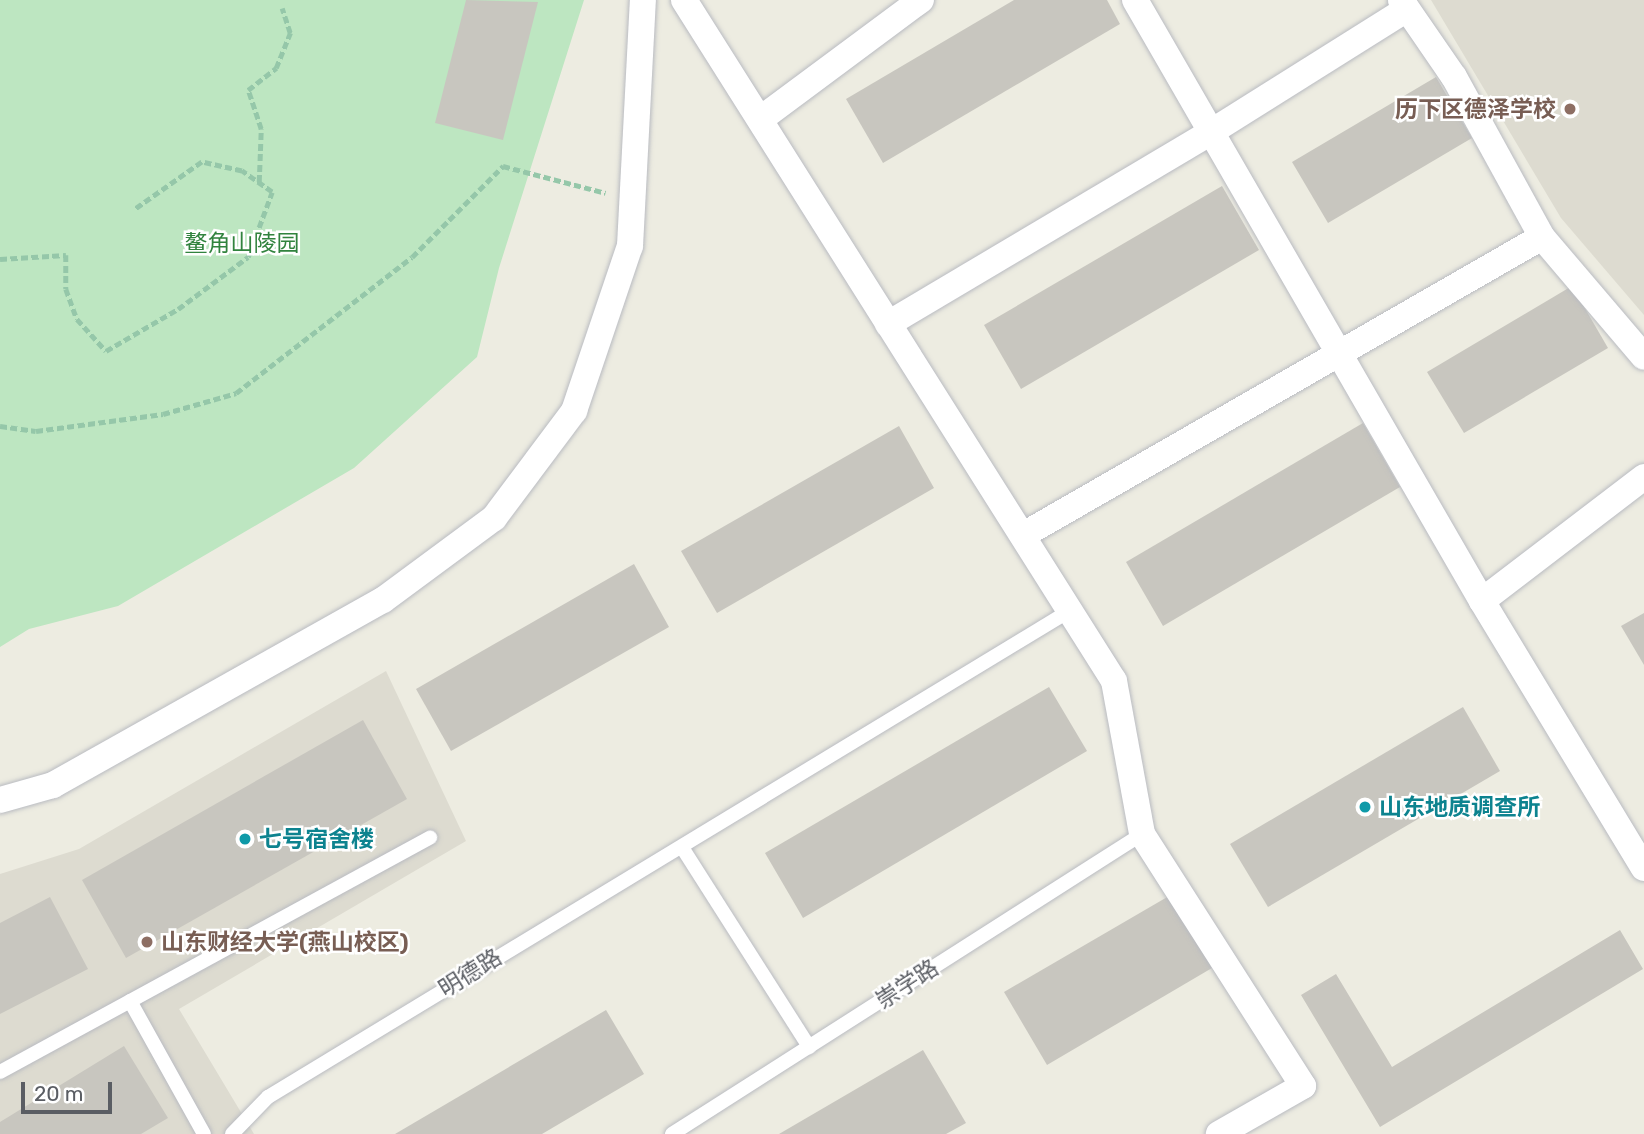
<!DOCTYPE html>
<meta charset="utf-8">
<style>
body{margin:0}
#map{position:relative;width:1644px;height:1134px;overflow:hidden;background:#edece1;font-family:Rubik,"Noto Sans SC",sans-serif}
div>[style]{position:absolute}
.education>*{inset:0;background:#dddbd0}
.green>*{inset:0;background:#bde6c1}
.building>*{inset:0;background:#c8c6bf}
.path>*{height:4.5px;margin-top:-2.25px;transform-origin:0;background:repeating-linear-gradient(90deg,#95c7a9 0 7px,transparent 0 10.5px)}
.roads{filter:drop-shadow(0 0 2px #b9bbc1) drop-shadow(0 0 2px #b9bbc1)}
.lane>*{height:14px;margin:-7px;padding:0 7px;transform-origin:7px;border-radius:7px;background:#fff}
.street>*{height:26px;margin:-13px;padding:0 13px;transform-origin:13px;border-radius:13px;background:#fff}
.dots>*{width:19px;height:19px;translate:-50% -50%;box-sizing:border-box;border:4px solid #fff;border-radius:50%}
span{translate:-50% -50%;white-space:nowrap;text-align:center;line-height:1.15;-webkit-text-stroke:5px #fff;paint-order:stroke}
.education-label{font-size:23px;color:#785e54;font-weight:700}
.right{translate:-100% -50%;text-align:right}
.left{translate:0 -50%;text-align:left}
.park-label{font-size:23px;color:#31833e}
.culture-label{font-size:23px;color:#0d838f;font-weight:700}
.street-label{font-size:23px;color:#5a5d63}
.scale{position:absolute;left:21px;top:1082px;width:91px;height:32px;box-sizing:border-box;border:4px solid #5a5d63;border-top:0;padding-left:9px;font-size:21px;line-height:24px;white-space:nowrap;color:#5a5d63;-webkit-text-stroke:5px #fff;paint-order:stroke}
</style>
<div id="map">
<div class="education">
<i style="clip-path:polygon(1431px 0,1644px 0,1644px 315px,1561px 218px)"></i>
<i style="clip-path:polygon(386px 671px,466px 841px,179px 1009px,254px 1134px,0 1134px,0 874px,79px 849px)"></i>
</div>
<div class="green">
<i style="clip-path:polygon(0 0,584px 0,499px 268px,477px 357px,354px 468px,118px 606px,29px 629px,0 647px)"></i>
</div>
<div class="building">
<i style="clip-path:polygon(466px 0,538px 2px,503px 140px,435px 123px)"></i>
<i style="clip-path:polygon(1014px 0,1107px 0,1120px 24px,883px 163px,846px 99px)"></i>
<i style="clip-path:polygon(1436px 77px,1472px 138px,1328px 223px,1292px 162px)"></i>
<i style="clip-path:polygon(1222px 186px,1259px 250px,1021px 389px,984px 325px)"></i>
<i style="clip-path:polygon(1572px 286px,1608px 348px,1464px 433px,1427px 372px)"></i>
<i style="clip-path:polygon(1363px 423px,1400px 487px,1163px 626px,1126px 562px)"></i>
<i style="clip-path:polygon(899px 426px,934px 488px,717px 613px,681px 551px)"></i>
<i style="clip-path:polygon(634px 564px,669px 627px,451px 751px,416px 689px)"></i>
<i style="clip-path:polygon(1644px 613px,1644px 665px,1621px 626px)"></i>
<i style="clip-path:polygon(1049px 687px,1087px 751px,803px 918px,765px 853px)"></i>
<i style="clip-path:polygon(1463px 707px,1500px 771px,1268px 907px,1230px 844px)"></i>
<i style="clip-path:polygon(363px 720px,407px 799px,126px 958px,82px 880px)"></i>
<i style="clip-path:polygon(1169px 896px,1212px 968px,1047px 1065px,1004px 992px)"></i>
<i style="clip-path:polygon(50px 897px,88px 969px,0 1014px,0 923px)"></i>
<i style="clip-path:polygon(1620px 930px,1643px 969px,1380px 1127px,1301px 995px,1336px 974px,1392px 1067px)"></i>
<i style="clip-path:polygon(606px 1010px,644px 1074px,542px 1134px,395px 1134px)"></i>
<i style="clip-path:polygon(124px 1046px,168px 1118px,141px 1134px,0 1134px,0 1122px)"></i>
<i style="clip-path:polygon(923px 1050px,966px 1123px,946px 1134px,779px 1134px)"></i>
</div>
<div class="path">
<i style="left:259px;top:182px;width:53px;rotate:-87.8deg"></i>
<i style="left:261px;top:129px;width:41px;rotate:-108.4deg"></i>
<i style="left:248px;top:90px;width:36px;rotate:-38deg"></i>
<i style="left:276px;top:68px;width:38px;rotate:-68deg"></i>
<i style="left:290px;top:33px;width:26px;rotate:-108deg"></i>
<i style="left:0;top:259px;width:66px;rotate:-3.5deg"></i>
<i style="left:66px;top:255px;width:34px;rotate:90deg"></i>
<i style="left:66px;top:289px;width:32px;rotate:70deg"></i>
<i style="left:77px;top:319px;width:43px;rotate:47.8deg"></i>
<i style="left:106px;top:351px;width:83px;rotate:-30.3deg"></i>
<i style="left:178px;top:309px;width:87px;rotate:-36.6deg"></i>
<i style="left:248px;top:257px;width:69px;rotate:-69.7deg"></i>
<i style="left:272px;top:192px;width:37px;rotate:-145deg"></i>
<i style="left:242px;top:171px;width:41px;rotate:-167.3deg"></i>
<i style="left:202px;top:162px;width:83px;rotate:144.8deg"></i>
<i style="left:0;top:426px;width:36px;rotate:8deg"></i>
<i style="left:36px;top:431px;width:128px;rotate:-7.6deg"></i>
<i style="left:163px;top:414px;width:76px;rotate:-16deg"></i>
<i style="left:236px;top:393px;width:222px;rotate:-37.7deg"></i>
<i style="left:412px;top:257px;width:129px;rotate:-45deg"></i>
<i style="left:503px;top:166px;width:106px;rotate:14.7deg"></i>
</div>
<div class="roads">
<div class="lane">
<i style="left:683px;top:849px;width:235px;rotate:57.5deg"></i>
<i style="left:130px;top:1001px;width:152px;rotate:60.9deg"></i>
<i style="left:0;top:1072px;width:490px;rotate:-28.6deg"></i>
<i style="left:232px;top:1134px;width:52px;rotate:-45.8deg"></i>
<i style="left:268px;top:1097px;width:939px;rotate:-31.24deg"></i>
<i style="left:672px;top:1134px;width:558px;rotate:-32.55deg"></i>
</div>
<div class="street">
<i style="left:684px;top:0;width:805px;rotate:57.73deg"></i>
<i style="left:1114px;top:681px;width:156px;rotate:79.6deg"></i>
<i style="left:1142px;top:834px;width:299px;rotate:57.4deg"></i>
<i style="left:1303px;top:1086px;width:97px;rotate:150.3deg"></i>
<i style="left:1135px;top:0;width:694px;rotate:60deg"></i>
<i style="left:1401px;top:0;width:93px;rotate:55.5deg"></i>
<i style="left:1454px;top:77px;width:183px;rotate:61.2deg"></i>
<i style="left:1542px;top:237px;width:157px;rotate:49.6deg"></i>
<i style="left:762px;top:118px;width:198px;rotate:-36.6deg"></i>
<i style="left:888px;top:324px;width:376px;rotate:-30.7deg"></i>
<i style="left:1211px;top:132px;width:231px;rotate:-32.1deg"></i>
<i style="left:1644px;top:477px;width:204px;rotate:142.6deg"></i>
<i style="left:1482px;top:601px;width:312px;rotate:58.8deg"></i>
<i style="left:1025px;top:534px;width:596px;rotate:-29.88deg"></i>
<i style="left:0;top:800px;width:55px;rotate:-15.8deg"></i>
<i style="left:53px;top:785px;width:378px;rotate:-29.3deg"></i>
<i style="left:383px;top:600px;width:138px;rotate:-36.5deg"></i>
<i style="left:494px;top:518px;width:134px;rotate:-53.2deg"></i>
<i style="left:574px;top:411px;width:174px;rotate:-71.3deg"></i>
<i style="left:630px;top:246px;width:246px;rotate:-87deg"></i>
</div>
</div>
<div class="dots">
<i style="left:1570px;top:109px;background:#8d6e63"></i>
<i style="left:1365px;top:807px;background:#0f9aa8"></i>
<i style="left:245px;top:839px;background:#0f9aa8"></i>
<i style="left:147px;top:942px;background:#8d6e63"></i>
</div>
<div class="education-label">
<span class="right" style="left:1556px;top:109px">历下区德泽学校</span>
<span class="left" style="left:161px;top:942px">山东财经大学(燕山校区)</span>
</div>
<div class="park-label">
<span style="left:242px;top:243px">鳌角山陵园</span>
</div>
<div class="culture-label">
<span class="left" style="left:1379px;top:807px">山东地质调查所</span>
<span class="left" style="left:259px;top:839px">七号宿舍楼</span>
</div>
<div class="street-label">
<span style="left:470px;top:973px;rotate:-32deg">明德路</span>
<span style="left:907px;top:984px;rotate:-33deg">崇学路</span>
</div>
<div class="scale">20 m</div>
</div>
